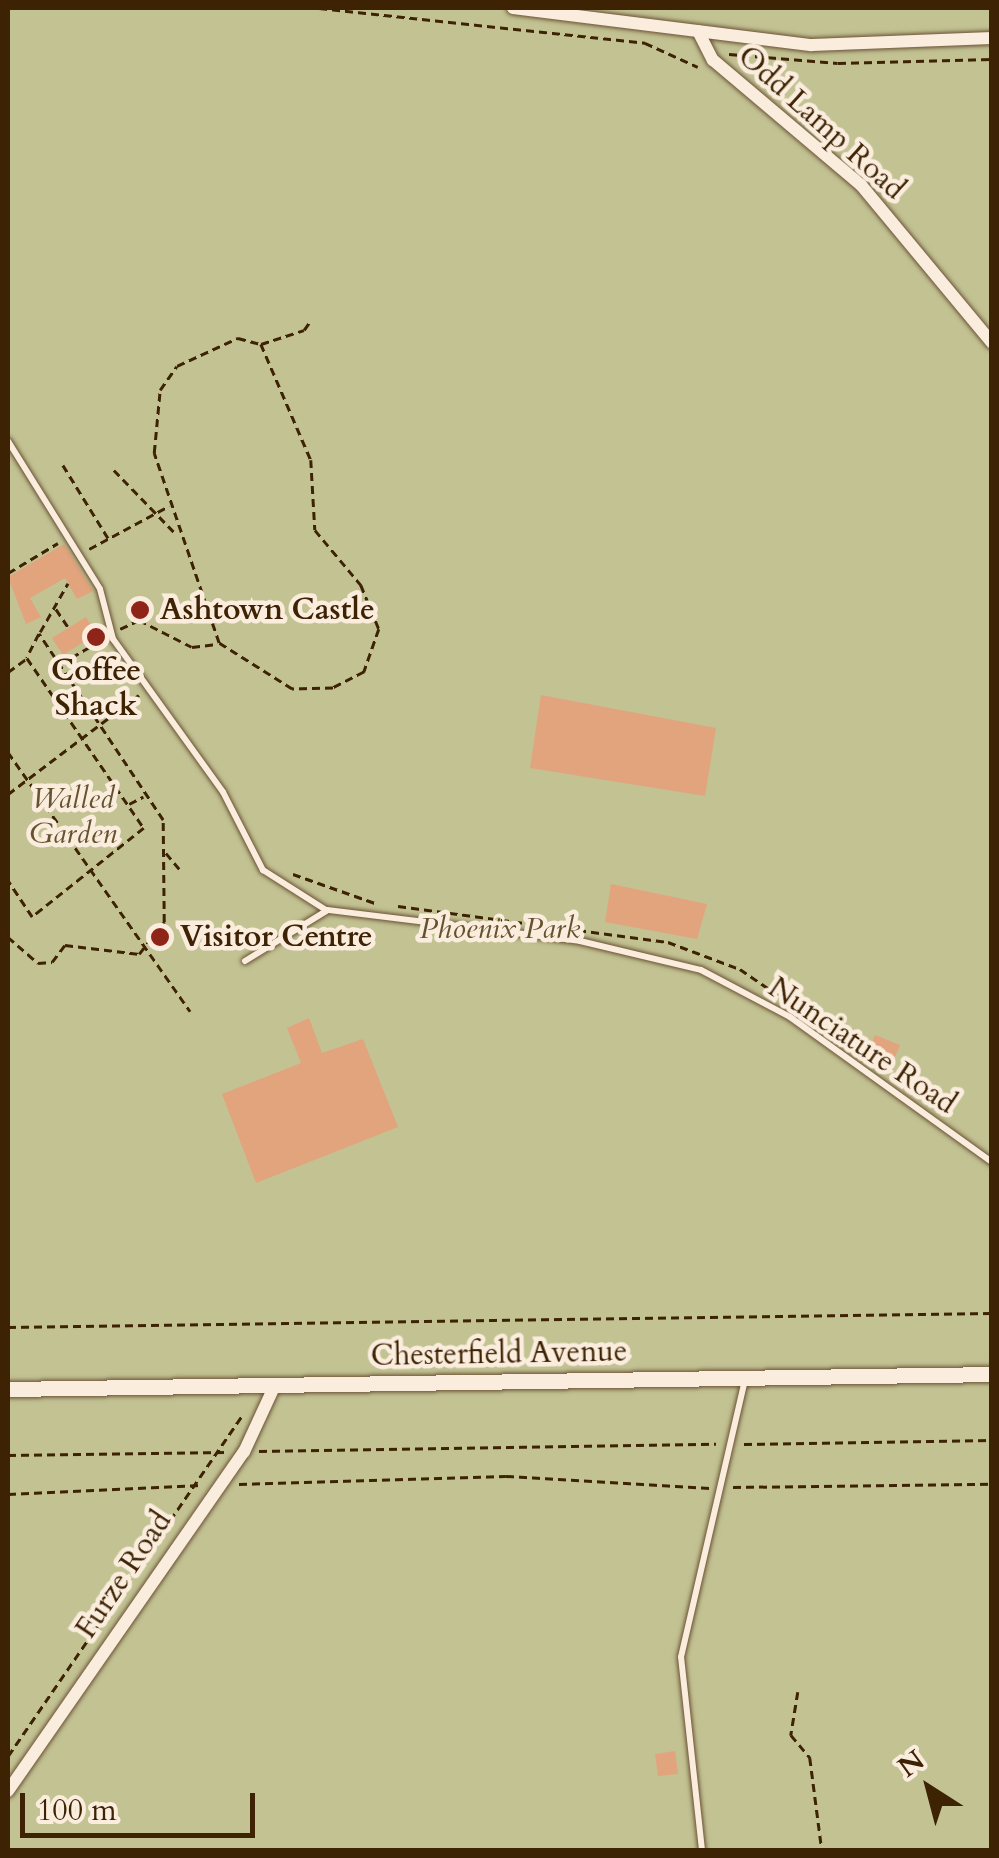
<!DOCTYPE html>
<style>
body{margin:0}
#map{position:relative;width:999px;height:1858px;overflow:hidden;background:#f7e4ca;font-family:Cardo,serif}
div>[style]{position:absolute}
.green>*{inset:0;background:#c2c293}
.building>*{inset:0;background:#e2a47d}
.path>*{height:2.5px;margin-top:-1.25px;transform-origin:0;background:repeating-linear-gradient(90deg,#3d2204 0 8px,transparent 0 13px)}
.roads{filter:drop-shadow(0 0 2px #6c5236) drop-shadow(0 0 2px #6c5236)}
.service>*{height:6px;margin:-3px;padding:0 3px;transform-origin:3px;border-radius:3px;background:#faeddd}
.minor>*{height:12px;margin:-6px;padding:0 6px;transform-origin:6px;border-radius:6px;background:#faeddd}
.tertiary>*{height:15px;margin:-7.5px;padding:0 7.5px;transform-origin:7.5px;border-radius:7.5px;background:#faeddd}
.dots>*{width:28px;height:28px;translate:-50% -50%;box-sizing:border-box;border:5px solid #faeddd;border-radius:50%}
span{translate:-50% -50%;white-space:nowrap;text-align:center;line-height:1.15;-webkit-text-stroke:9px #faeddd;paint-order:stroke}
.street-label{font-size:30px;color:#3d2204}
.poi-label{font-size:30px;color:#3d2204;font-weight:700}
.left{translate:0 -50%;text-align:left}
.park-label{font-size:30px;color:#65522f;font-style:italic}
.frame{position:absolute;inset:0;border:10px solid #3d2204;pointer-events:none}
.north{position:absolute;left:879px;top:1738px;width:100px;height:100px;-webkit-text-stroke:8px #faeddd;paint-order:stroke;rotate:324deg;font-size:28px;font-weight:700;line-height:40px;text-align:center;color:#3d2204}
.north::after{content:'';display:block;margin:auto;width:35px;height:45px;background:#3d2204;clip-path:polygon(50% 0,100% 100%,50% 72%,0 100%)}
.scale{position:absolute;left:20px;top:1793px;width:235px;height:45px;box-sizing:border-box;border:5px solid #3d2204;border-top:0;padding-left:12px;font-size:30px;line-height:35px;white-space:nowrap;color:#3d2204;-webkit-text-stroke:8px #faeddd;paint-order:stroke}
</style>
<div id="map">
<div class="green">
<i style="clip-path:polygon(8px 8px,991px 8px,991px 1850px,8px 1850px)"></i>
</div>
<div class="building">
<i style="clip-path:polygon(64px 544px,93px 591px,77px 599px,65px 578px,30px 598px,41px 617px,26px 624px,8px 577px)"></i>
<i style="clip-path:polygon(145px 599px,151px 612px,134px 619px,128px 605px)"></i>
<i style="clip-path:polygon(86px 617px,96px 634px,63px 655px,52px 638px)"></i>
<i style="clip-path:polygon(541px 695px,716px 728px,705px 796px,530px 768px)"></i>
<i style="clip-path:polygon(611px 884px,707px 904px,697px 939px,605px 922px)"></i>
<i style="clip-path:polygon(309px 1018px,322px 1053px,363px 1039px,398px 1127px,256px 1183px,222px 1094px,301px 1063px,287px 1028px)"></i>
<i style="clip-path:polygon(875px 1035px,900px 1045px,892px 1064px,867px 1054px)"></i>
<i style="clip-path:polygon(675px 1751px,678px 1774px,658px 1776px,655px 1754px)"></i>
</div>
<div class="path">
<i style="left:319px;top:8px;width:328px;rotate:6.1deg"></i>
<i style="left:645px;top:43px;width:58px;rotate:24.4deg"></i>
<i style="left:729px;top:54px;width:109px;rotate:4.7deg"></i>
<i style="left:838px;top:63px;width:154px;rotate:-1.5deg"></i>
<i style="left:261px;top:344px;width:126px;rotate:66.7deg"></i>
<i style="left:311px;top:460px;width:70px;rotate:86.7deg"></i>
<i style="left:315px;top:530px;width:72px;rotate:50.1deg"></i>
<i style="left:361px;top:585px;width:48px;rotate:67.8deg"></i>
<i style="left:379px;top:629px;width:46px;rotate:109.2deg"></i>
<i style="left:364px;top:672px;width:35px;rotate:153deg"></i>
<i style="left:333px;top:688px;width:41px;rotate:178.6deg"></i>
<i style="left:292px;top:689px;width:86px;rotate:-147.8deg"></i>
<i style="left:219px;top:643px;width:201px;rotate:-108.9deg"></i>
<i style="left:154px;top:453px;width:63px;rotate:-84.6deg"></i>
<i style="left:160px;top:390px;width:29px;rotate:-55deg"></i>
<i style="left:177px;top:366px;width:67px;rotate:-24.7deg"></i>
<i style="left:238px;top:338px;width:24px;rotate:15deg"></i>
<i style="left:261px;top:344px;width:45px;rotate:-18deg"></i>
<i style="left:304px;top:330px;width:12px;rotate:-55deg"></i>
<i style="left:63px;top:465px;width:86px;rotate:58.3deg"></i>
<i style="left:114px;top:470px;width:88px;rotate:45.9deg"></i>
<i style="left:89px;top:549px;width:91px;rotate:-28.3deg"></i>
<i style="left:8px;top:573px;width:58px;rotate:-31deg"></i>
<i style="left:56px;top:609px;width:23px;rotate:56deg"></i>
<i style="left:120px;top:629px;width:21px;rotate:-25deg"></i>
<i style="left:139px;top:620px;width:59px;rotate:27deg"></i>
<i style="left:192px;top:647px;width:25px;rotate:-7deg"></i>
<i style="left:40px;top:632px;width:56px;rotate:-60.3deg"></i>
<i style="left:60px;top:664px;width:46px;rotate:-29.9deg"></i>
<i style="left:8px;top:672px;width:24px;rotate:-36deg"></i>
<i style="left:27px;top:658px;width:206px;rotate:55.5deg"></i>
<i style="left:144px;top:828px;width:143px;rotate:141.5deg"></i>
<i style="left:32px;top:917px;width:43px;rotate:-123.7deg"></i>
<i style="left:8px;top:752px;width:317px;rotate:54.9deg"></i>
<i style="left:8px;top:794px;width:164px;rotate:-37.1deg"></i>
<i style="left:129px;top:804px;width:16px;rotate:-27deg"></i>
<i style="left:166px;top:853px;width:25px;rotate:50deg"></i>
<i style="left:293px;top:874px;width:87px;rotate:19.5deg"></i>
<i style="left:398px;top:906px;width:272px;rotate:7.6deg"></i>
<i style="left:668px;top:942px;width:77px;rotate:20.6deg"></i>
<i style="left:740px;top:969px;width:131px;rotate:34.4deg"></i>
<i style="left:8px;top:937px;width:40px;rotate:41deg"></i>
<i style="left:38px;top:963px;width:14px;rotate:-4deg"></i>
<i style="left:52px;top:962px;width:21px;rotate:-53deg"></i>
<i style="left:65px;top:945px;width:75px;rotate:6.9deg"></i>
<i style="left:139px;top:954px;width:41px;rotate:-52deg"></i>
<i style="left:164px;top:922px;width:102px;rotate:-90.6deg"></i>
<i style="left:163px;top:820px;width:224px;rotate:-123.7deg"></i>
<i style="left:39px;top:634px;width:27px;rotate:117deg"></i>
<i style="left:8px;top:1327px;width:984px;rotate:-0.82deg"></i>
<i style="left:744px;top:1444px;width:248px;rotate:-0.9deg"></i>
<i style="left:259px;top:1451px;width:457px;rotate:-0.9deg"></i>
<i style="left:8px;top:1455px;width:218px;rotate:-0.8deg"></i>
<i style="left:239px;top:1484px;width:267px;rotate:-1.7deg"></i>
<i style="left:506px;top:1476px;width:204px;rotate:3.4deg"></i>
<i style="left:733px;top:1487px;width:259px;rotate:-0.7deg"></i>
<i style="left:8px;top:1494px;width:193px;rotate:-2.7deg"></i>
<i style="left:798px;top:1692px;width:44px;rotate:99.2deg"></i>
<i style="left:791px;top:1735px;width:30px;rotate:50deg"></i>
<i style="left:810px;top:1758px;width:93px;rotate:82.6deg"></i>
<i style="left:8px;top:1756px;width:413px;rotate:-55.5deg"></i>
</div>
<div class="roads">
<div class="service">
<i style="left:8px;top:441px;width:174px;rotate:58.1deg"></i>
<i style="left:100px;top:589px;width:52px;rotate:75.4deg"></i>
<i style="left:113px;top:639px;width:188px;rotate:54.3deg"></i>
<i style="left:223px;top:792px;width:88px;rotate:62.9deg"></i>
<i style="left:263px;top:870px;width:75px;rotate:32.4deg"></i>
<i style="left:245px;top:961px;width:97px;rotate:-31.6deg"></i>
<i style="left:328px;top:910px;width:254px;rotate:7deg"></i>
<i style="left:580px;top:941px;width:124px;rotate:13.5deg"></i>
<i style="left:701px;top:970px;width:101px;rotate:27.8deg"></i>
<i style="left:790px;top:1017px;width:249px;rotate:35.7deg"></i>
<i style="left:702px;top:1850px;width:194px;rotate:-96.2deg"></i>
<i style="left:681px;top:1657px;width:284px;rotate:-77deg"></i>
</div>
<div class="minor">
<i style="left:513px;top:8px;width:301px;rotate:7.1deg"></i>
<i style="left:812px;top:45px;width:180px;rotate:-2.2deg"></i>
<i style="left:698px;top:31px;width:33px;rotate:63deg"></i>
<i style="left:713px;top:60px;width:194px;rotate:40.2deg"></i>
<i style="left:861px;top:185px;width:205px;rotate:50.3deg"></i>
<i style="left:8px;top:1791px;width:413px;rotate:-55.2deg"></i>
<i style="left:244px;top:1452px;width:74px;rotate:-65.2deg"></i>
</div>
<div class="tertiary">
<i style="left:8px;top:1389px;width:984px;rotate:-0.87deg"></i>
</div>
</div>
<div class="dots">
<i style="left:140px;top:610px;background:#8f2418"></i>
<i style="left:96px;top:637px;background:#8f2418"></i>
<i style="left:160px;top:937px;background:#8f2418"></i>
</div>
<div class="street-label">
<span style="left:821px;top:123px;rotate:42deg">Odd Lamp Road</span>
<span style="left:862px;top:1046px;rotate:34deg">Nunciature Road</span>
<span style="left:499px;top:1354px;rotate:-1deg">Chesterfield Avenue</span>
<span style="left:124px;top:1575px;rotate:-56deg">Furze Road</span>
</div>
<div class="poi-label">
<span class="left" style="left:160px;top:610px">Ashtown Castle</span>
<span style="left:96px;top:688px">Coffee<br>Shack</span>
<span class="left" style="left:180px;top:937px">Visitor Centre</span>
</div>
<div class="park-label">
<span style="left:73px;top:816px">Walled<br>Garden</span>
<span style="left:500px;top:929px">Phoenix Park</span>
</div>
<div class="frame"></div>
<div class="north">N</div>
<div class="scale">100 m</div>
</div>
